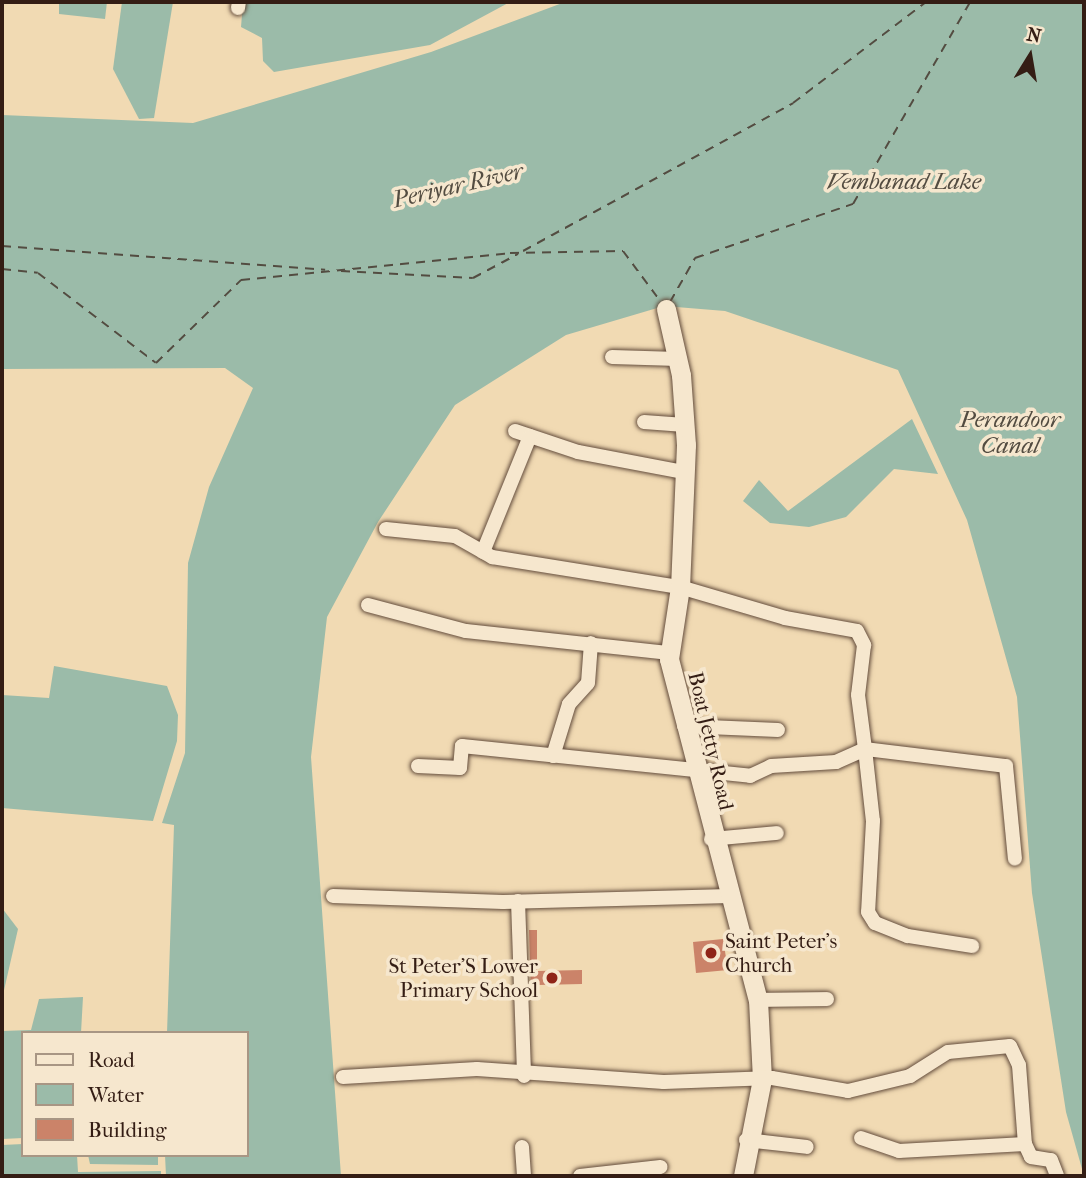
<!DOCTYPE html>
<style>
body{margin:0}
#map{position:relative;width:1086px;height:1178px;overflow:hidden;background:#f1dab3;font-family:"IM FELL French Canon",serif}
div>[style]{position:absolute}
.water>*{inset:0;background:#9bbba9}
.ferry>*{height:2px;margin-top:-1px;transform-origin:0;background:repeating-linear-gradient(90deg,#534c41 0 9px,transparent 0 16px)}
.building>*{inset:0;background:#cb8369}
.roads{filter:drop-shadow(0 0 2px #634c3c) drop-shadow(0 0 2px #634c3c)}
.street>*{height:14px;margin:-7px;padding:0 7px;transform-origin:7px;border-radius:7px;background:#f6e7ce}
.secondary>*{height:19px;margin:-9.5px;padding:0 9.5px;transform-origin:9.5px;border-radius:9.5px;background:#f6e7ce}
.dots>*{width:19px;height:19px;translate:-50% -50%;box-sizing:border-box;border:4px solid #f6e7ce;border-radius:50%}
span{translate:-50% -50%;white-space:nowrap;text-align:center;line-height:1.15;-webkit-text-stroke:7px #f6e7ce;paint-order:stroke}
.street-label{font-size:21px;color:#341d14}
.poi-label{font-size:21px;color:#341d14}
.left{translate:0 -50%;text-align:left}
.right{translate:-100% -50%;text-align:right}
.water-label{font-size:23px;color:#534c41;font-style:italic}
.frame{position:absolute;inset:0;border:4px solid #341d14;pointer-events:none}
.legend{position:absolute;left:21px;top:1031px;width:228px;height:126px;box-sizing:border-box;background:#f6e7ce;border:2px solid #a89684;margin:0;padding:9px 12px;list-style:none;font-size:21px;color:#341d14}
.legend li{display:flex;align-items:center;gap:14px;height:35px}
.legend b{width:35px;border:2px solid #a89684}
.north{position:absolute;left:995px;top:21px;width:70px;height:70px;-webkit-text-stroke:5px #f6e7ce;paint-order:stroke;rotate:11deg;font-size:19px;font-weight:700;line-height:28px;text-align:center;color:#341d14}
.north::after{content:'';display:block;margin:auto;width:24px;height:32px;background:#341d14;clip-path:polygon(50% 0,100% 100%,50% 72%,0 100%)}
</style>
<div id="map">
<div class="water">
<i style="clip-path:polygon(59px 2px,107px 2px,105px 19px,59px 14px)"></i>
<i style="clip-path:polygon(122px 2px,173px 2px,154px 118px,139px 119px,113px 69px)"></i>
<i style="clip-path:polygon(243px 2px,510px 2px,430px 45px,274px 72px,263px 61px,262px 38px,241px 27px)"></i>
<i style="clip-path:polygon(565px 2px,1084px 2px,1084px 1176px,1066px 1112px,1032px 893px,1017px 697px,967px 520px,898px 370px,725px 311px,664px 306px,566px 335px,455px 405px,378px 522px,327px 617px,311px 757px,341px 1176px,166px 1176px,165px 1155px,247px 1155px,247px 1033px,167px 1033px,174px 825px,162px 823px,185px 753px,188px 563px,209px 487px,253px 388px,225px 368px,2px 369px,2px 115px,193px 123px,431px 52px)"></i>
<i style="clip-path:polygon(912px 419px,938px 474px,894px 469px,846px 517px,809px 527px,770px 523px,743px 501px,759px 480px,788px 511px)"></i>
<i style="clip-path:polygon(54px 666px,167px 686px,178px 715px,177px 741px,153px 821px,2px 808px,2px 695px,49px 698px)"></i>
<i style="clip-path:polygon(2px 908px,18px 929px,2px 999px)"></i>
<i style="clip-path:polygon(83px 997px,81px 1033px,23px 1033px,23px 1138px,2px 1139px,2px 1031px,31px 1030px,39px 999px)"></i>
<i style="clip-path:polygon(23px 1144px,23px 1155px,77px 1155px,78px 1172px,161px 1171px,161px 1176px,2px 1176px,2px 1145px)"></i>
<i style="clip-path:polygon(88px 1155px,158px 1155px,158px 1165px,90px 1164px)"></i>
</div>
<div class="ferry">
<i style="left:2px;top:246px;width:324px;rotate:4.2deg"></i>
<i style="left:523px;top:251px;width:308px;rotate:-28.7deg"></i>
<i style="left:793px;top:103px;width:167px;rotate:-37.2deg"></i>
<i style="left:2px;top:269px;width:36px;rotate:6deg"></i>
<i style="left:38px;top:273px;width:148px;rotate:37.3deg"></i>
<i style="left:156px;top:363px;width:119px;rotate:-44.3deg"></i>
<i style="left:241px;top:280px;width:270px;rotate:-5.7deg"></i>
<i style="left:510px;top:253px;width:113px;rotate:-1deg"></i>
<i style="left:623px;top:251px;width:64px;rotate:53.3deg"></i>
<i style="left:341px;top:271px;width:132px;rotate:3deg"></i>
<i style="left:473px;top:278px;width:51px;rotate:-28.1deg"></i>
<i style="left:670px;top:302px;width:51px;rotate:-60.4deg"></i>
<i style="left:695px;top:258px;width:167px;rotate:-18.9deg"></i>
<i style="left:853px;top:204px;width:233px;rotate:-59.9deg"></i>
</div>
<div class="building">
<i style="clip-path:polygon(529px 930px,537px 930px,537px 971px,582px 970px,582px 984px,538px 985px,538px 996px,531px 996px)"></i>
<i style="clip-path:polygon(723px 939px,728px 970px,696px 973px,693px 942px)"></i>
</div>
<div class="roads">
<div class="street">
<i style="left:238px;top:8px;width:6px;rotate:-81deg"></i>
<i style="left:612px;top:357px;width:66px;rotate:1.7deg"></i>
<i style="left:644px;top:422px;width:41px;rotate:4.2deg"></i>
<i style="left:515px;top:431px;width:66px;rotate:18.4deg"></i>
<i style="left:578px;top:452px;width:108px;rotate:10.7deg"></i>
<i style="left:386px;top:529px;width:69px;rotate:5.8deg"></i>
<i style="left:455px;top:536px;width:43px;rotate:29.6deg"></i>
<i style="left:492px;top:557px;width:190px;rotate:9.1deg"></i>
<i style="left:680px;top:587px;width:109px;rotate:16.4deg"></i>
<i style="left:785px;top:618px;width:73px;rotate:10.2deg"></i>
<i style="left:857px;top:631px;width:16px;rotate:63deg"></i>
<i style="left:864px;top:645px;width:50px;rotate:96.8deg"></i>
<i style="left:858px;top:695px;width:54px;rotate:82.6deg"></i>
<i style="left:865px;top:749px;width:142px;rotate:6.9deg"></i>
<i style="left:1006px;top:766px;width:93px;rotate:84.5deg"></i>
<i style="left:483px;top:552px;width:125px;rotate:-67.9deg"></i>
<i style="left:368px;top:605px;width:101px;rotate:14.9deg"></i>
<i style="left:466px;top:631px;width:205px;rotate:6.2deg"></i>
<i style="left:684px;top:726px;width:94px;rotate:2.4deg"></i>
<i style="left:553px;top:756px;width:54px;rotate:-72.9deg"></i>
<i style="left:569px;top:704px;width:28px;rotate:-48deg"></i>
<i style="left:588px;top:683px;width:40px;rotate:-85.7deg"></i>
<i style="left:418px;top:766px;width:42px;rotate:2.7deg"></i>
<i style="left:460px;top:768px;width:22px;rotate:-85deg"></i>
<i style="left:462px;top:746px;width:290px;rotate:5.9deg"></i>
<i style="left:750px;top:776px;width:23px;rotate:-25deg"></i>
<i style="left:771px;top:766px;width:65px;rotate:-3.5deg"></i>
<i style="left:836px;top:762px;width:32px;rotate:-24deg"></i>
<i style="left:865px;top:749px;width:72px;rotate:83.7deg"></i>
<i style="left:873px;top:821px;width:91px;rotate:93.1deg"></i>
<i style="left:868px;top:912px;width:13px;rotate:58deg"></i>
<i style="left:875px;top:923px;width:35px;rotate:22deg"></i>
<i style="left:908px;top:936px;width:65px;rotate:8.9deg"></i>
<i style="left:711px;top:839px;width:66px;rotate:-5.2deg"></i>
<i style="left:333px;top:896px;width:170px;rotate:2deg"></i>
<i style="left:503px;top:902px;width:227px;rotate:-1.5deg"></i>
<i style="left:518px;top:901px;width:175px;rotate:88deg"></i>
<i style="left:758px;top:1000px;width:69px;rotate:-0.8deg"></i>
<i style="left:343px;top:1077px;width:134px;rotate:-3.4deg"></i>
<i style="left:477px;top:1069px;width:187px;rotate:4deg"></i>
<i style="left:664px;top:1082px;width:108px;rotate:-2.1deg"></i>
<i style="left:772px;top:1078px;width:77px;rotate:9.7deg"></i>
<i style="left:848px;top:1091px;width:64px;rotate:-13.6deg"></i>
<i style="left:910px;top:1076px;width:45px;rotate:-32.3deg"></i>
<i style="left:948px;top:1052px;width:62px;rotate:-5.5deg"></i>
<i style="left:1010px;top:1046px;width:21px;rotate:65deg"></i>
<i style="left:1019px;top:1065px;width:79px;rotate:85.7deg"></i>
<i style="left:1025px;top:1144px;width:14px;rotate:65deg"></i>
<i style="left:1031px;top:1157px;width:20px;rotate:9deg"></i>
<i style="left:1051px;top:1160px;width:17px;rotate:69deg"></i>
<i style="left:861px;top:1138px;width:40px;rotate:18.9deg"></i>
<i style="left:899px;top:1151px;width:126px;rotate:-3.2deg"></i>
<i style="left:746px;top:1140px;width:61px;rotate:6.5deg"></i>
<i style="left:522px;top:1147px;width:29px;rotate:86deg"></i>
<i style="left:580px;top:1176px;width:81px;rotate:-6.4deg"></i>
</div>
<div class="secondary">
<i style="left:666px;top:309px;width:68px;rotate:77.2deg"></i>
<i style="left:681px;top:375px;width:70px;rotate:85.9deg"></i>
<i style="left:686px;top:445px;width:142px;rotate:92.4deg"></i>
<i style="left:680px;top:587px;width:73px;rotate:98.7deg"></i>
<i style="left:669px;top:659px;width:352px;rotate:75.4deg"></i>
<i style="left:758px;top:1000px;width:79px;rotate:87.1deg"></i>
<i style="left:762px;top:1079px;width:99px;rotate:101.1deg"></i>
</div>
</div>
<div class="dots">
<i style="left:711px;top:953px;background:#8f2418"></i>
<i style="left:552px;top:978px;background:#8f2418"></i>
</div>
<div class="street-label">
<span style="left:711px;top:741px;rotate:77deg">Boat Jetty Road</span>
</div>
<div class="poi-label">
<span class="left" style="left:725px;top:953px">Saint Peter's<br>Church</span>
<span class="right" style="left:538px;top:978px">St Peter'S Lower<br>Primary School</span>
</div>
<div class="water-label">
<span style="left:904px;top:182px">Vembanad Lake</span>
<span style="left:458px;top:186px;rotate:-13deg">Periyar River</span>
<span style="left:1010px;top:433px">Perandoor<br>Canal</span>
</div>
<div class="frame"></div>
<ul class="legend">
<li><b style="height:9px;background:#f6e7ce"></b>Road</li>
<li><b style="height:19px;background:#9bbba9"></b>Water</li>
<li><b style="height:19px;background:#cb8369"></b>Building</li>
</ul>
<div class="north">N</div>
</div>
